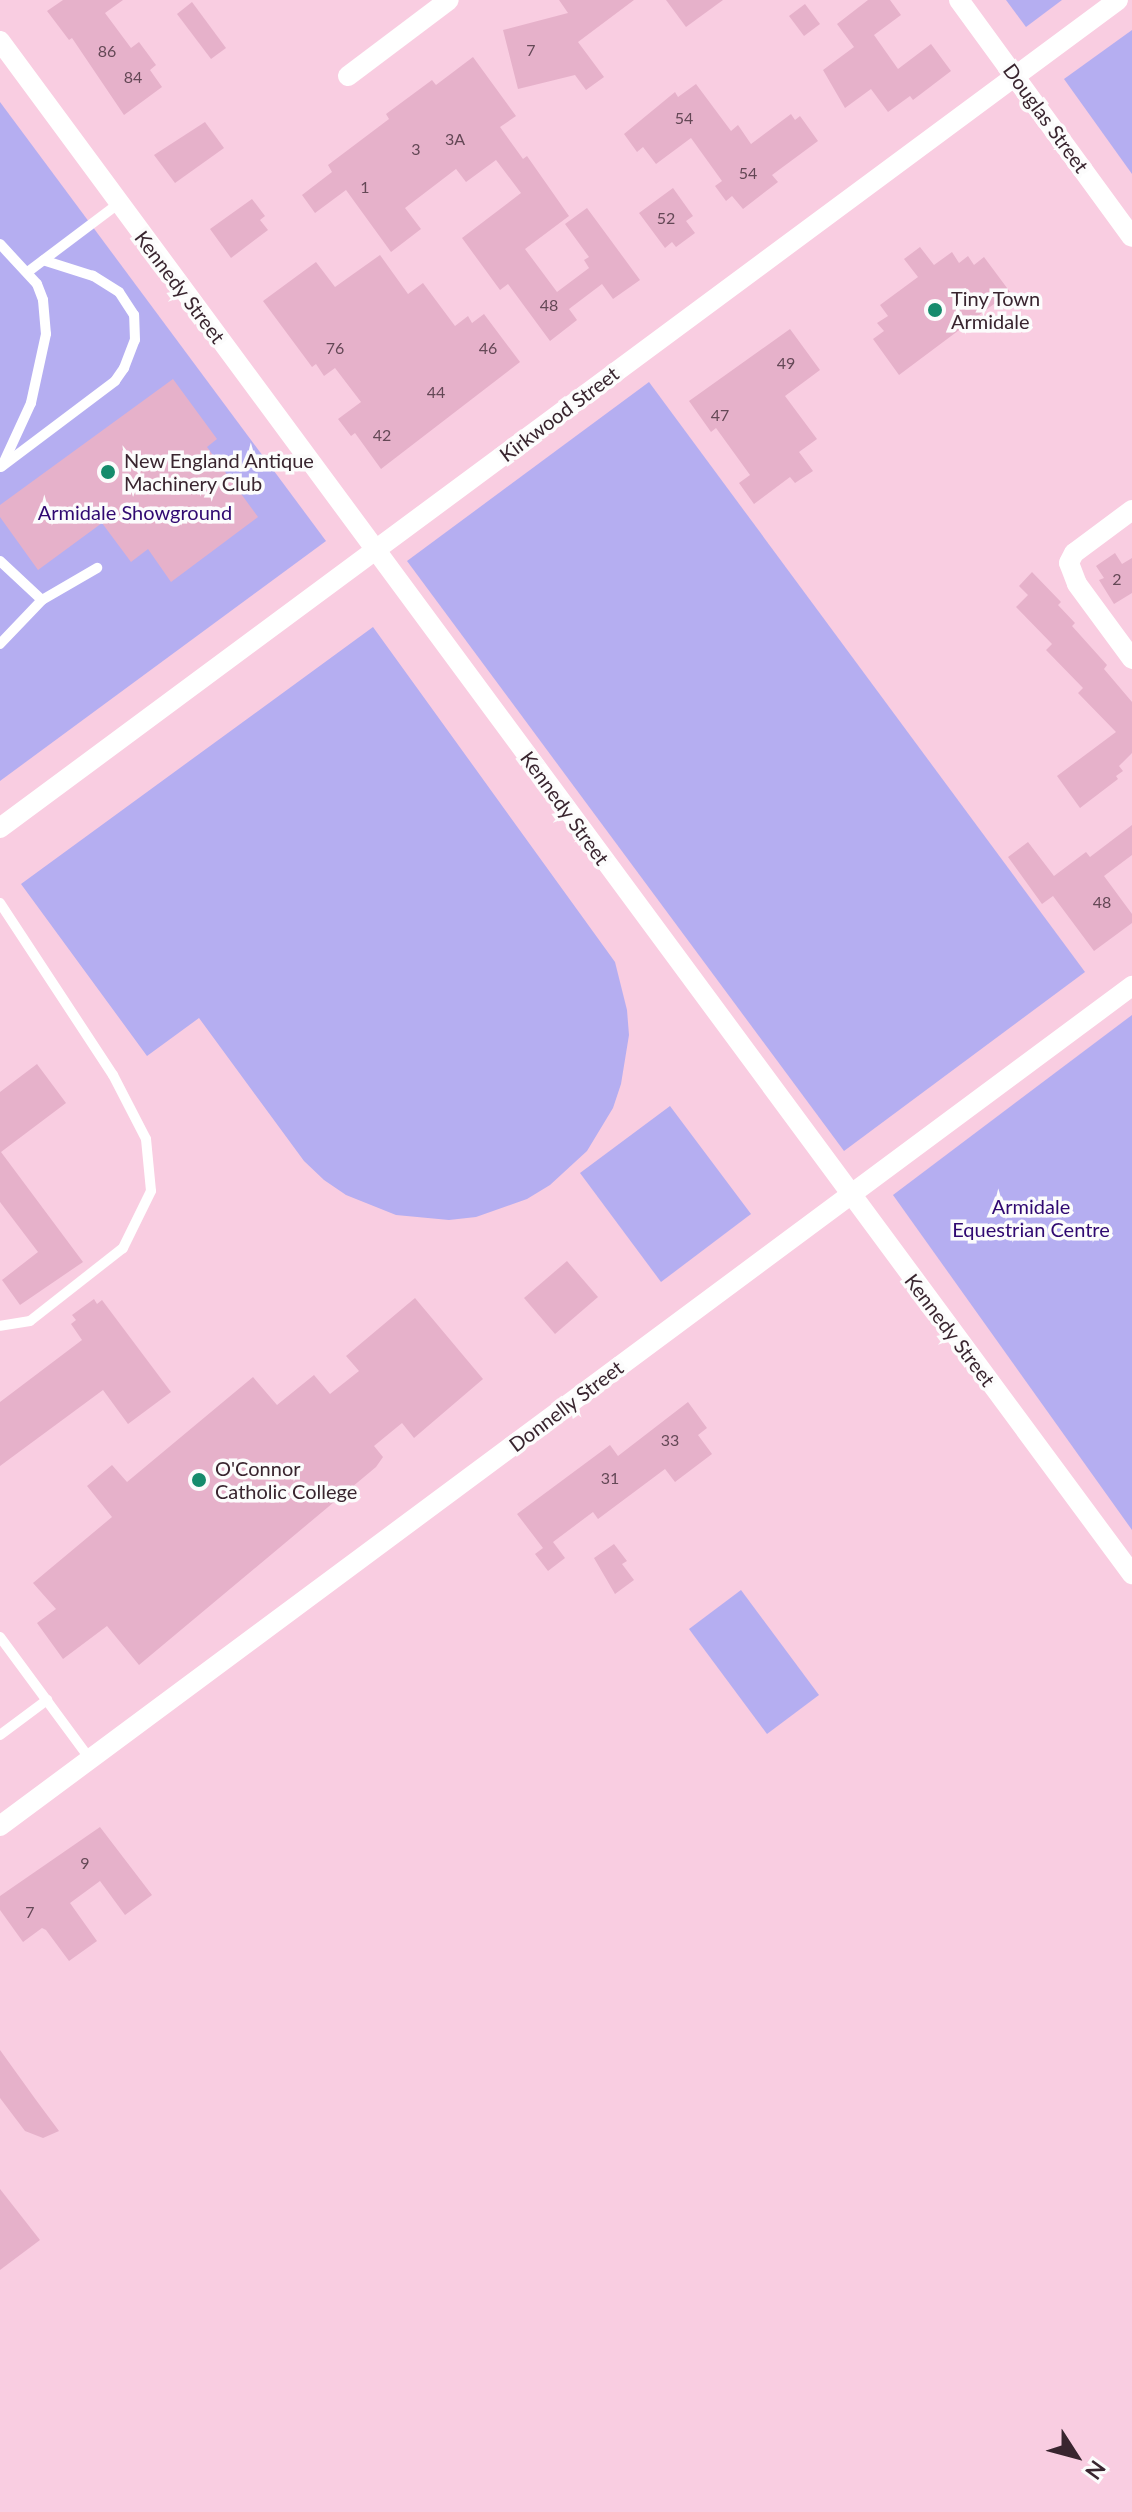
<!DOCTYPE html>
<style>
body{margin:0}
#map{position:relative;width:1132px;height:2512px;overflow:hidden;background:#f9cde1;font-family:Lato,sans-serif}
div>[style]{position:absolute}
.green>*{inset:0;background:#b5aef1}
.building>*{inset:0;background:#e6b1ca}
.lane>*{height:10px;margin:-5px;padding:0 5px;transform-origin:5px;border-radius:5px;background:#fff}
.street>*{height:20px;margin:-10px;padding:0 10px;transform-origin:10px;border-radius:10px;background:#fff}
.dots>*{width:22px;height:22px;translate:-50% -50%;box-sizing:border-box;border:4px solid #fcfcfc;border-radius:50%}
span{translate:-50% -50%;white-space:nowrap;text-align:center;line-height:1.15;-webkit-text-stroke:7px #fcfcfc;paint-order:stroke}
.number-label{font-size:16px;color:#644856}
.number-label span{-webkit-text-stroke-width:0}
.street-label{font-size:20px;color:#39252f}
.poi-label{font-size:20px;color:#39252f}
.left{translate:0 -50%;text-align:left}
.park-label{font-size:20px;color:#300971}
.north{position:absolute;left:1036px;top:2416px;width:80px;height:80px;-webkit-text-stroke:6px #fcfcfc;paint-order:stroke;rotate:126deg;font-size:22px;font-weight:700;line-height:32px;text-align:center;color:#39252f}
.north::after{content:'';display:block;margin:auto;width:28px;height:36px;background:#39252f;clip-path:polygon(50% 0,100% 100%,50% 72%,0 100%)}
</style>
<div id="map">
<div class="green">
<i style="clip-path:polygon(1006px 0,1062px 0,1026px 27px)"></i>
<i style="clip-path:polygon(1132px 30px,1132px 174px,1064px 79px)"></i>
<i style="clip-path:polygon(0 102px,326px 541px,0 781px)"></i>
<i style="clip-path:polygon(649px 382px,1085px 972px,844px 1151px,407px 561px)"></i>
<i style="clip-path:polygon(373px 627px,615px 962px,627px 1010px,629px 1035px,621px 1084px,613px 1108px,587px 1151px,550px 1185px,527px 1199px,476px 1217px,449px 1220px,396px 1215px,346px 1195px,324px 1180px,304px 1161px,199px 1018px,147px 1056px,21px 884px)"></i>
<i style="clip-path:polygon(1132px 1015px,1132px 1530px,893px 1195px)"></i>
<i style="clip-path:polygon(670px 1106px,751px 1214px,661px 1282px,580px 1173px)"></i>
<i style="clip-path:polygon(741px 1590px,819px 1695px,767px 1734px,689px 1629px)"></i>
</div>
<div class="building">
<i style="clip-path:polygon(63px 0,123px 0,105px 13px,131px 48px,139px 42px,156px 65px,150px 70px,162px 87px,124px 115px,72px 38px,69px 40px,47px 11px)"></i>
<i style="clip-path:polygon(559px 0,634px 0,578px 42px,604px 77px,586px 90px,575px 75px,518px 89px,503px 30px,568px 13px)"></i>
<i style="clip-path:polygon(666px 0,723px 0,686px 27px)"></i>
<i style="clip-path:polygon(868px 0,890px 0,901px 15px,874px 35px,898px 69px,931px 44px,951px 71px,913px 100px,910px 96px,888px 112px,871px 89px,845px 108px,823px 70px,854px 47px,837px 24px)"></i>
<i style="clip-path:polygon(192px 2px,226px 48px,211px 59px,177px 14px)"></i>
<i style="clip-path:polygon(805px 4px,820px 24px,804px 36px,789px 16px)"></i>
<i style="clip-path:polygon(473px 57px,516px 116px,500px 127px,523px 159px,527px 156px,569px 216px,525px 249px,557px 292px,589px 268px,584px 260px,589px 257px,565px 224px,587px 208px,640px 280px,613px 299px,602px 284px,569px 309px,577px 320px,550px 341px,508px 284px,500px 290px,462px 238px,521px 193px,496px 160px,466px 182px,456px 169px,405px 208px,421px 229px,391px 252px,346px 190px,315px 213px,302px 195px,332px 172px,328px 165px,389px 119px,386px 114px,432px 80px,436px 85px)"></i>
<i style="clip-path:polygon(696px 84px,731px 131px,738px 125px,751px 144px,791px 114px,795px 120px,800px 116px,818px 141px,772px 175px,778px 182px,743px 209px,732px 196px,726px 201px,715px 186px,722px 181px,691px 138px,656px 164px,643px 147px,637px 152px,624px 134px,675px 92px,678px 97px)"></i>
<i style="clip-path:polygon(205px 122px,224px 148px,175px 183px,154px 155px)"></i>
<i style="clip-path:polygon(673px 188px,693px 216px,686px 221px,695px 233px,676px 247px,672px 242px,665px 248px,639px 213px)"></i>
<i style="clip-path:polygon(252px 199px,265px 216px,260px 220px,268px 230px,231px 258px,210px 229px)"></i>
<i style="clip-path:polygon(920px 247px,934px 265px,952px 252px,959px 263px,968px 256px,974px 265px,984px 257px,1010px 292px,899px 375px,873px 339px,884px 331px,877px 323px,888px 316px,880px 305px,918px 277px,904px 259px)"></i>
<i style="clip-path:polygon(380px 255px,408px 294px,423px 283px,455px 326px,468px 316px,472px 323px,484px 314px,520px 362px,381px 469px,355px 433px,351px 436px,338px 419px,361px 402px,335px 368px,324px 376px,316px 364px,312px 367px,263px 301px,316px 262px,335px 287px)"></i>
<i style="clip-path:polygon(790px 329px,820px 370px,785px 396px,817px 439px,799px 452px,813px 471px,795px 483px,790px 477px,754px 504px,739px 483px,750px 475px,716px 428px,711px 432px,689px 401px)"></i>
<i style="clip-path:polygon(173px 379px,217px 439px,207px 447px,258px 517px,171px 582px,148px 549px,131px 562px,102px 523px,38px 570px,0 517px,0 505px)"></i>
<i style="clip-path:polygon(1115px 553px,1122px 564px,1132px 558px,1132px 593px,1114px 604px,1099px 580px,1104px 578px,1096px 566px)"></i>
<i style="clip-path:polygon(1032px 572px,1061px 602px,1058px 605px,1075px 623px,1072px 626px,1107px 665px,1104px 669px,1132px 702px,1132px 753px,1119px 766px,1123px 771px,1116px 776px,1118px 779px,1080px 808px,1057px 776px,1116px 732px,1078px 693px,1083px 688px,1046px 650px,1052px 644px,1016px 607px,1028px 595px,1019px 586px)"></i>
<i style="clip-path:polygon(1132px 825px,1132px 855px,1104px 876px,1132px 914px,1132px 923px,1094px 951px,1053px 896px,1042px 904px,1008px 857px,1028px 842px,1054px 876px,1086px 852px,1090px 857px)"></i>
<i style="clip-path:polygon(37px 1064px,66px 1103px,1px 1152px,83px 1262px,20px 1305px,2px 1280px,38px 1252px,0 1202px,0 1092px)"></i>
<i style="clip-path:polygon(567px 1261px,598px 1297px,555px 1334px,524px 1298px)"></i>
<i style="clip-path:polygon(415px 1298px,483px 1379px,414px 1438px,402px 1423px,374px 1446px,383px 1457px,376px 1467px,139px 1665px,107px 1626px,63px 1659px,37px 1623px,56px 1609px,33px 1583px,112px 1517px,87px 1486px,112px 1465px,127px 1482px,253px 1377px,277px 1405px,314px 1375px,330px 1394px,359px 1371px,346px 1356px)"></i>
<i style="clip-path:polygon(94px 1299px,97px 1304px,102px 1300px,171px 1392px,128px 1424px,103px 1390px,0 1466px,0 1402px,82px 1340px,71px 1324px,76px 1320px,72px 1315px)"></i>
<i style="clip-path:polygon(688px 1402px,707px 1428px,698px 1435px,712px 1454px,675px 1482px,665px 1469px,598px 1519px,593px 1512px,553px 1542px,565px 1558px,548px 1571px,535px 1554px,543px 1548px,517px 1514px,610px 1445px,618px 1456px)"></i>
<i style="clip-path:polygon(614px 1544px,627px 1561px,622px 1564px,634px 1580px,615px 1594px,594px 1558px)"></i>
<i style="clip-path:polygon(100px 1827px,152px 1895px,125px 1915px,100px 1881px,70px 1903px,97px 1941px,69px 1961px,46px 1930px,42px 1928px,23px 1942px,0 1910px,0 1896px)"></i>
<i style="clip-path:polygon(0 2050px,36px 2100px,59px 2131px,43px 2138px,25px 2131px,0 2098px)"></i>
<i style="clip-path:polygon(0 2189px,40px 2240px,0 2270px)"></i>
</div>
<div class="lane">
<i style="left:0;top:244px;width:54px;rotate:47.2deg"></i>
<i style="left:37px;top:284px;width:17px;rotate:69deg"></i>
<i style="left:43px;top:300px;width:34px;rotate:85deg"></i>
<i style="left:46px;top:334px;width:71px;rotate:102.3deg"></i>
<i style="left:31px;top:403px;width:69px;rotate:114.7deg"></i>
<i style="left:29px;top:271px;width:111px;rotate:-37deg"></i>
<i style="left:1px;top:467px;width:143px;rotate:-37deg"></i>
<i style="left:115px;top:381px;width:16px;rotate:-55deg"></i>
<i style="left:124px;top:368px;width:30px;rotate:-69deg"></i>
<i style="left:135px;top:340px;width:25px;rotate:-92deg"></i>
<i style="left:134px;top:315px;width:27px;rotate:-123deg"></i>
<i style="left:119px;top:292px;width:31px;rotate:-148deg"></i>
<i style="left:93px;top:276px;width:52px;rotate:-162.3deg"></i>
<i style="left:0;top:561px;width:57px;rotate:42.9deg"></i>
<i style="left:42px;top:600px;width:61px;rotate:133.7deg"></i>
<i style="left:42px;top:600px;width:64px;rotate:-30.2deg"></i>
<i style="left:0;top:903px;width:206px;rotate:56.7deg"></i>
<i style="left:113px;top:1075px;width:72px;rotate:62.7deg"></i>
<i style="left:146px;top:1139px;width:52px;rotate:84.5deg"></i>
<i style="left:151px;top:1191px;width:64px;rotate:116.2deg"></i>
<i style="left:123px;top:1248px;width:118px;rotate:141.9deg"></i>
<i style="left:30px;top:1321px;width:30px;rotate:171deg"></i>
<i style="left:0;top:1637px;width:152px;rotate:53.6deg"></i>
<i style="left:0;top:1735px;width:59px;rotate:-36.7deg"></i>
</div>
<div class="street">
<i style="left:959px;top:0;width:293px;rotate:53.9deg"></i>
<i style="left:0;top:41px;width:1906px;rotate:53.56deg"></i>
<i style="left:348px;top:76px;width:126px;rotate:-37deg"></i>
<i style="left:1132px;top:510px;width:72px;rotate:143.4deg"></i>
<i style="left:1074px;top:553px;width:11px;rotate:117deg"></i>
<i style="left:1069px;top:563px;width:22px;rotate:69deg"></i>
<i style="left:1077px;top:584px;width:93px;rotate:53.7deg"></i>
<i style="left:0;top:828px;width:1391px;rotate:-36.52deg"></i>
<i style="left:0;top:1826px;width:1410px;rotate:-36.58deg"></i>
</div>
<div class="dots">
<i style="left:935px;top:310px;background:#168b6c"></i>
<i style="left:108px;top:472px;background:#168b6c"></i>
<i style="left:199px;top:1480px;background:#168b6c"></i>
</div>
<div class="number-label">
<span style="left:531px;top:50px">7</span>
<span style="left:107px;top:51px">86</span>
<span style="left:133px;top:77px">84</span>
<span style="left:684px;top:118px">54</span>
<span style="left:455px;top:139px">3A</span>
<span style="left:416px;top:149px">3</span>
<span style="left:748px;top:173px">54</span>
<span style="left:365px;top:187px">1</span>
<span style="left:666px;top:218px">52</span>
<span style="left:549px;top:305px">48</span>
<span style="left:335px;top:348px">76</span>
<span style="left:488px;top:348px">46</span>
<span style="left:786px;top:363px">49</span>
<span style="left:436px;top:392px">44</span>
<span style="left:720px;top:415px">47</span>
<span style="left:382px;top:435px">42</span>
<span style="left:1117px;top:579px">2</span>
<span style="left:1102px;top:902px">48</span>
<span style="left:670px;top:1440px">33</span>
<span style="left:610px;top:1478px">31</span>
<span style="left:85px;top:1863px">9</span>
<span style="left:30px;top:1912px">7</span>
</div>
<div class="street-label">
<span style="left:1046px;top:118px;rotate:54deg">Douglas Street</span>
<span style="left:180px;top:287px;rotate:53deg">Kennedy Street</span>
<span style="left:559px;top:414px;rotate:-37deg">Kirkwood Street</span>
<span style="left:565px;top:808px;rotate:54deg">Kennedy Street</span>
<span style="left:950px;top:1330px;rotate:53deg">Kennedy Street</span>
<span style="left:566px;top:1406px;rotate:-37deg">Donnelly Street</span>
</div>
<div class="poi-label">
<span class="left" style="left:951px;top:310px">Tiny Town<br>Armidale</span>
<span class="left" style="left:124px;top:472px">New England Antique<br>Machinery Club</span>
<span class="left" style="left:215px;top:1480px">O'Connor<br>Catholic College</span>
</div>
<div class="park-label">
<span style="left:135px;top:512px">Armidale Showground</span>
<span style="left:1031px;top:1218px">Armidale<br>Equestrian Centre</span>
</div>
<div class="north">N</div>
</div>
